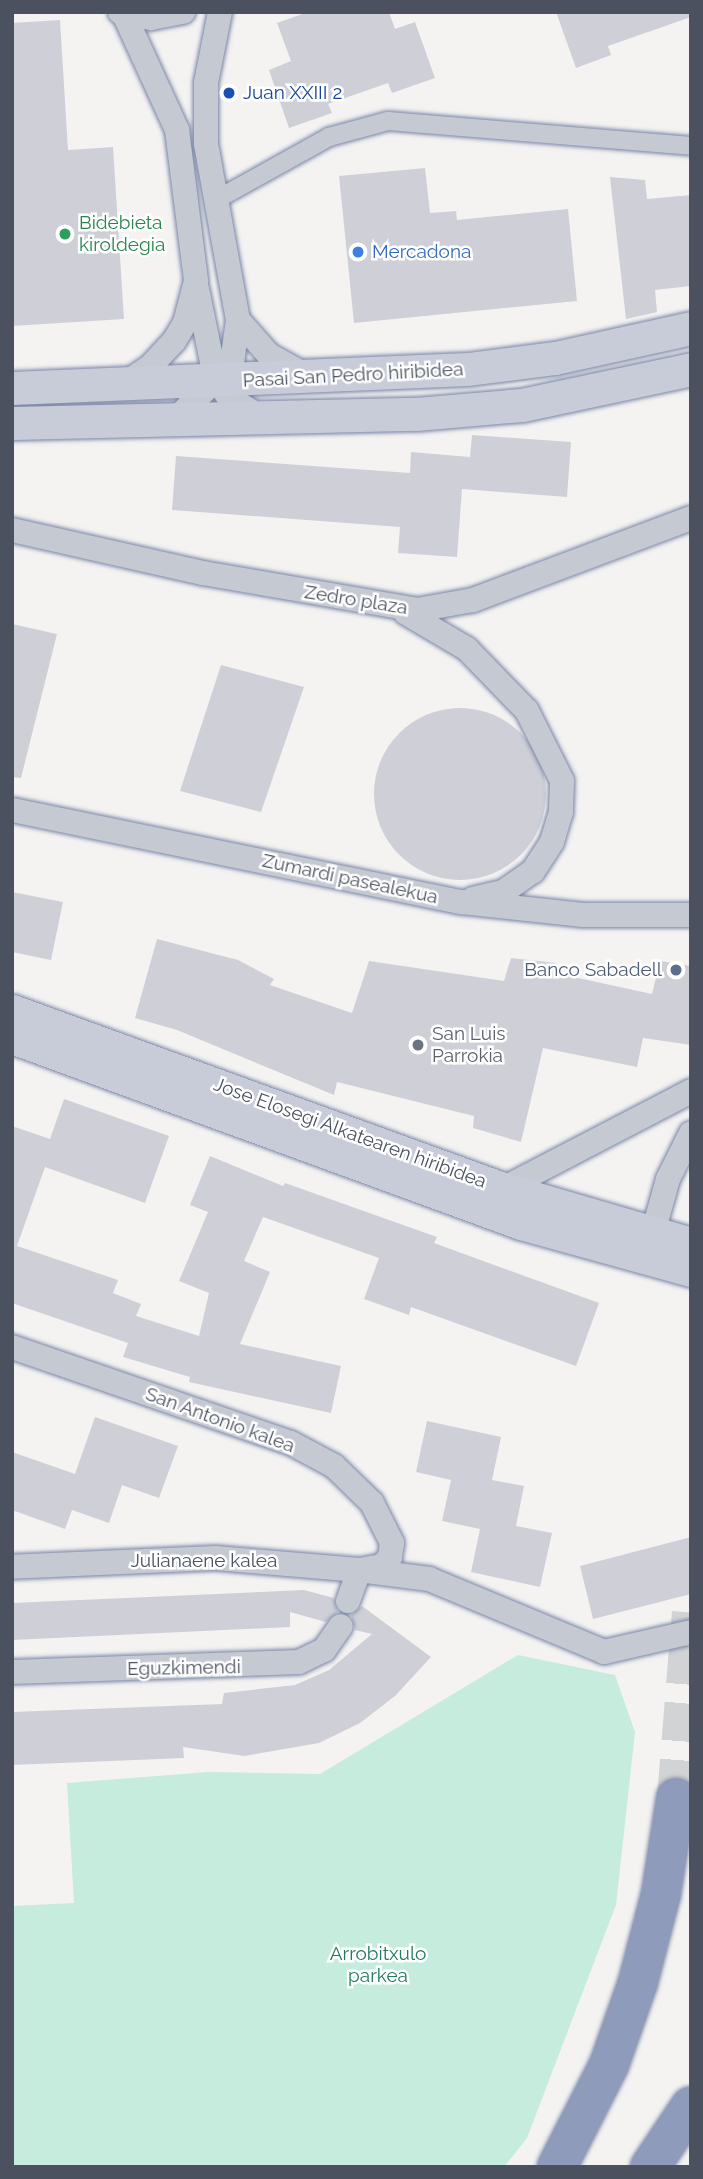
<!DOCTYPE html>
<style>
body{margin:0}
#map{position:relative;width:703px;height:2179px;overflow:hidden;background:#f4f3f2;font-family:Raleway,sans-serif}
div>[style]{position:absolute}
.green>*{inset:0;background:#c6ecdd}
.building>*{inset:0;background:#cfd0d7}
.round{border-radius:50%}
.motorway-tunnel>*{height:38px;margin-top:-19px;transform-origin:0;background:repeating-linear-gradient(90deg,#d2d3d4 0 38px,transparent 0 57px)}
.roads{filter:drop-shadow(0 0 2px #7a86a7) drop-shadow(0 0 2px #7a86a7)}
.pedestrian>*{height:18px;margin:-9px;padding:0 9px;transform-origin:9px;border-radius:9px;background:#c4c9d2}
.minor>*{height:24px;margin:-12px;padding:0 12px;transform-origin:12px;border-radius:12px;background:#c4c9d2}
.secondary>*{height:33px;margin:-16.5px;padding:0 16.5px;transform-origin:16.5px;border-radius:16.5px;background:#c7ccd8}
.motorway>*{height:38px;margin:-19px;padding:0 19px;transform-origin:19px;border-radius:19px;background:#8f9bbb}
.dots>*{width:19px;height:19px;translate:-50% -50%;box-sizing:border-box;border:4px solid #fff;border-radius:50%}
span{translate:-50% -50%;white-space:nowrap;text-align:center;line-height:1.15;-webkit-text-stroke:5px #fff;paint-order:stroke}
.transit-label{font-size:19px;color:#164399}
.left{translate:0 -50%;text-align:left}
.leisure-label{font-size:19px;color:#27864d}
.shop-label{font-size:19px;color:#366cbe}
.street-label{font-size:19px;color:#4b515e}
.service-label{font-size:19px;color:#4e5e75}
.right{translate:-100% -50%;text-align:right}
.worship-label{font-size:19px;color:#5b616d}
.park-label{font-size:19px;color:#217a60}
.frame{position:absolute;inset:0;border:14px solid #4b515e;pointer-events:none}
</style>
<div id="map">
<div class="green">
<i style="clip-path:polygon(518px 1655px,615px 1675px,635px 1732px,616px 1905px,527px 2138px,504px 2167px,12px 2167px,12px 1906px,74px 1903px,67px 1783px,208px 1772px,320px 1774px)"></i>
</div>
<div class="building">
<i style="clip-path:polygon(308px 12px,389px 12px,395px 29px,415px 22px,435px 78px,392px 93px,388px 83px,328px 104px,332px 113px,289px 128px,269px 70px,291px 61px,277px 23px)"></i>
<i style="clip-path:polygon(556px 12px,691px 12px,691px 17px,608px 46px,611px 55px,576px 68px)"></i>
<i style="clip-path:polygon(60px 20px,68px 150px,113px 147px,124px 319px,12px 326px,12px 23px)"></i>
<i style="clip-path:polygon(425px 168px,430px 213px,456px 211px,457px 220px,568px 209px,577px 301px,354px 323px,339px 176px)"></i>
<i style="clip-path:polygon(610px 177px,645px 180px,647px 199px,691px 195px,691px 286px,655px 290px,657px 312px,626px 319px)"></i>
<i style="clip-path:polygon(472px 435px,571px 442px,567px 497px,462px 489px,457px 557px,398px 553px,400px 527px,172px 510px,176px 456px,410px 473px,411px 452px,470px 457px)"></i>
<i style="clip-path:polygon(12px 624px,57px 634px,21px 778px,12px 777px)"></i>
<i style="clip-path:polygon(221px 665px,304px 687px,261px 812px,180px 791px)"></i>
<i class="round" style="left:374px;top:708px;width:172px;height:172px"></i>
<i style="clip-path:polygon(12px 892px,63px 902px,51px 960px,12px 952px)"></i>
<i style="clip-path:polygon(157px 939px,238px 960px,274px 979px,270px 985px,352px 1013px,369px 961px,504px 981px,511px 958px,556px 963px,555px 973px,652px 994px,660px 961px,691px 966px,691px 1045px,643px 1038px,637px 1067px,543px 1048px,521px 1142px,473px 1128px,474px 1116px,337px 1082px,334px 1095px,177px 1030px,135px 1018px)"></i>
<i style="clip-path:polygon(64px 1099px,169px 1136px,145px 1203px,45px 1167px,17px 1246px,118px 1280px,113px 1293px,141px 1304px,136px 1316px,199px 1336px,209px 1293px,179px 1281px,208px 1212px,190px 1205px,210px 1156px,283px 1186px,285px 1183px,437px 1237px,434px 1243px,599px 1303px,576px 1366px,411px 1307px,409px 1315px,364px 1299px,379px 1258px,263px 1217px,244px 1261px,270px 1272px,240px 1344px,341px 1366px,331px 1413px,189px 1382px,190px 1377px,123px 1357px,128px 1343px,12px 1303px,12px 1126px,50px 1139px)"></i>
<i style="clip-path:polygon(95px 1417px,178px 1446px,159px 1498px,122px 1485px,109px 1523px,72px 1510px,65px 1529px,12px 1510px,12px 1452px,75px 1474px)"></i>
<i style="clip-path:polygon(427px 1421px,501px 1437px,492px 1480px,524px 1486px,516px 1526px,552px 1533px,540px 1587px,471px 1572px,480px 1529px,442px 1521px,451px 1480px,416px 1472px)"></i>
<i style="clip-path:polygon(691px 1537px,691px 1594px,593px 1619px,580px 1566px)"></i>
<i style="clip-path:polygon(304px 1590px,334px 1598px,338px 1612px,326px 1622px,290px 1612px,290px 1627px,12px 1640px,12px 1603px)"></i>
<i style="clip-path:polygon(362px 1606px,431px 1657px,395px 1696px,360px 1723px,319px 1743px,244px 1756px,183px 1747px,184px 1758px,12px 1765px,12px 1712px,222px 1704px,224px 1693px,295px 1685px,329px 1670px,372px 1634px,355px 1630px,351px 1615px)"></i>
</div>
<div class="motorway-tunnel">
<i style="left:676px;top:1798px;width:186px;rotate:-85.4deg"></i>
</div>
<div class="roads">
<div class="pedestrian">
<i style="left:214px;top:201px;width:132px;rotate:-29.1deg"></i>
<i style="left:329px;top:137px;width:61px;rotate:-15.2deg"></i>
<i style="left:388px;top:121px;width:304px;rotate:4.7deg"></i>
</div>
<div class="minor">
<i style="left:120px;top:12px;width:32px;rotate:11deg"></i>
<i style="left:151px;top:18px;width:33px;rotate:-11deg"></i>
<i style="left:220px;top:12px;width:72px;rotate:101.2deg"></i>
<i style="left:206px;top:83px;width:61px;rotate:90deg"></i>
<i style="left:206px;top:144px;width:179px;rotate:79.7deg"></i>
<i style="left:238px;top:320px;width:47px;rotate:48.5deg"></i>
<i style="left:269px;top:355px;width:43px;rotate:28.9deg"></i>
<i style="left:124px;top:14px;width:128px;rotate:65.4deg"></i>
<i style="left:177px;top:130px;width:152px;rotate:82.8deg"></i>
<i style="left:196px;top:281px;width:43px;rotate:104.7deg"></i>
<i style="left:185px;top:323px;width:21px;rotate:121deg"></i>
<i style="left:174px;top:341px;width:34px;rotate:133deg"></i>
<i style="left:151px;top:366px;width:30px;rotate:146deg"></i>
<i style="left:197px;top:289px;width:90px;rotate:78.4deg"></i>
<i style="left:215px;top:377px;width:25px;rotate:56deg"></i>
<i style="left:229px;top:398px;width:37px;rotate:31deg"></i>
<i style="left:173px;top:422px;width:83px;rotate:-45deg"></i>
<i style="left:232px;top:363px;width:43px;rotate:-82.1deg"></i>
<i style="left:12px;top:530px;width:196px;rotate:12.7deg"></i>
<i style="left:203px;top:573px;width:217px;rotate:9.8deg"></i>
<i style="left:417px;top:610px;width:57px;rotate:-10.1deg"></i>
<i style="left:473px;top:600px;width:233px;rotate:-20.6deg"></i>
<i style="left:406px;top:613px;width:71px;rotate:30.5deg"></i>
<i style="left:467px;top:649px;width:86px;rotate:45.9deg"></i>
<i style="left:527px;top:711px;width:78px;rotate:63.4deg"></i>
<i style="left:562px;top:781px;width:31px;rotate:92deg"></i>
<i style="left:561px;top:812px;width:31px;rotate:107deg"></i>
<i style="left:552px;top:842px;width:35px;rotate:123deg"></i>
<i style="left:533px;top:871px;width:37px;rotate:145deg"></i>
<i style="left:503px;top:892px;width:31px;rotate:167deg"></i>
<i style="left:12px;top:810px;width:459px;rotate:11.6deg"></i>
<i style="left:462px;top:902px;width:122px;rotate:6.1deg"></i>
<i style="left:583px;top:915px;width:108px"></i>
<i style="left:503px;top:1189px;width:212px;rotate:-27.5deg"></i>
<i style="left:649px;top:1247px;width:71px;rotate:-74.4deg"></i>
<i style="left:668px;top:1179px;width:51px;rotate:-63.4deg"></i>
<i style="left:12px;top:1347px;width:295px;rotate:19deg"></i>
<i style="left:291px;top:1443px;width:49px;rotate:28.1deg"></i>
<i style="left:334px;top:1466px;width:53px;rotate:44.2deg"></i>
<i style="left:372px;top:1503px;width:45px;rotate:63.4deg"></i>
<i style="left:392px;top:1543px;width:14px;rotate:98deg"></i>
<i style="left:390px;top:1557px;width:12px;rotate:132deg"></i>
<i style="left:382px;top:1566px;width:23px;rotate:170deg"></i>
<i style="left:359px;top:1570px;width:144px;rotate:-175.2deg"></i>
<i style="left:215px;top:1558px;width:203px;rotate:177.5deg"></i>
<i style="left:348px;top:1601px;width:33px;rotate:-70deg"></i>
<i style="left:359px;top:1570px;width:71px;rotate:7.3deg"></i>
<i style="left:429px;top:1579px;width:190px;rotate:22.6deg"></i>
<i style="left:604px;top:1652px;width:89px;rotate:-12.9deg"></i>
<i style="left:12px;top:1672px;width:287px;rotate:-2deg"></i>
<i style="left:299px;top:1662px;width:28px;rotate:-26deg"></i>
<i style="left:324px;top:1650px;width:29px;rotate:-55deg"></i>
</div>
<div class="secondary">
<i style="left:12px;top:388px;width:456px;rotate:-2.4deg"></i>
<i style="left:468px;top:369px;width:88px;rotate:-7.2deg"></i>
<i style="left:555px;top:358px;width:139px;rotate:-12.4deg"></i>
<i style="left:12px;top:423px;width:404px;rotate:-1.3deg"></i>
<i style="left:416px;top:414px;width:106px;rotate:-4.9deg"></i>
<i style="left:522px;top:405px;width:173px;rotate:-12deg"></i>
<i style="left:12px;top:1011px;width:522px;rotate:19.93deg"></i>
<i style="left:503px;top:1189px;width:196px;rotate:16.3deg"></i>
<i style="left:12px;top:1037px;width:542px;rotate:20.07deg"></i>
<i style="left:521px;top:1223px;width:176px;rotate:15.5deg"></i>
</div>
<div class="motorway">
<i style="left:557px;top:2167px;width:114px;rotate:-63deg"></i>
<i style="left:609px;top:2065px;width:88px;rotate:-70.7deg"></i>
<i style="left:638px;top:1982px;width:91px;rotate:-75.4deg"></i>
<i style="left:661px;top:1894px;width:97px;rotate:-81.1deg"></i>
<i style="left:650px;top:2167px;width:73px;rotate:-56.1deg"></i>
</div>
</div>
<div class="dots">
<i style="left:229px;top:93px;background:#1a4fb4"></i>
<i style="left:65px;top:234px;background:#2e9e5b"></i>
<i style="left:358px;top:252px;background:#3f7fe0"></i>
<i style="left:676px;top:970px;background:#5c6f8a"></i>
<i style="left:418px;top:1045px;background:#6b7280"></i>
</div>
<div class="transit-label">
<span class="left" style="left:243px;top:93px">Juan XXIII 2</span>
</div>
<div class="leisure-label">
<span class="left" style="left:79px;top:234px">Bidebieta<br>kiroldegia</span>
</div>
<div class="shop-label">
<span class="left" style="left:372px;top:252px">Mercadona</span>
</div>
<div class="street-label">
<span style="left:353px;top:375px;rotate:-3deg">Pasai San Pedro hiribidea</span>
<span style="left:356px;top:600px;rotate:9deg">Zedro plaza</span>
<span style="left:350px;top:879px;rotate:12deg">Zumardi pasealekua</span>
<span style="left:350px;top:1133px;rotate:20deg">Jose Elosegi Alkatearen hiribidea</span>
<span style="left:220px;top:1420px;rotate:20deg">San Antonio kalea</span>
<span style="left:204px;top:1561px">Julianaene kalea</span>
<span style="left:184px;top:1668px;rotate:-1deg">Eguzkimendi</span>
</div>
<div class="service-label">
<span class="right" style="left:662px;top:970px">Banco Sabadell</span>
</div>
<div class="worship-label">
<span class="left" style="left:432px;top:1045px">San Luis<br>Parrokia</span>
</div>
<div class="park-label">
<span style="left:378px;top:1965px">Arrobitxulo<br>parkea</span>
</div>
<div class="frame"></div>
</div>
